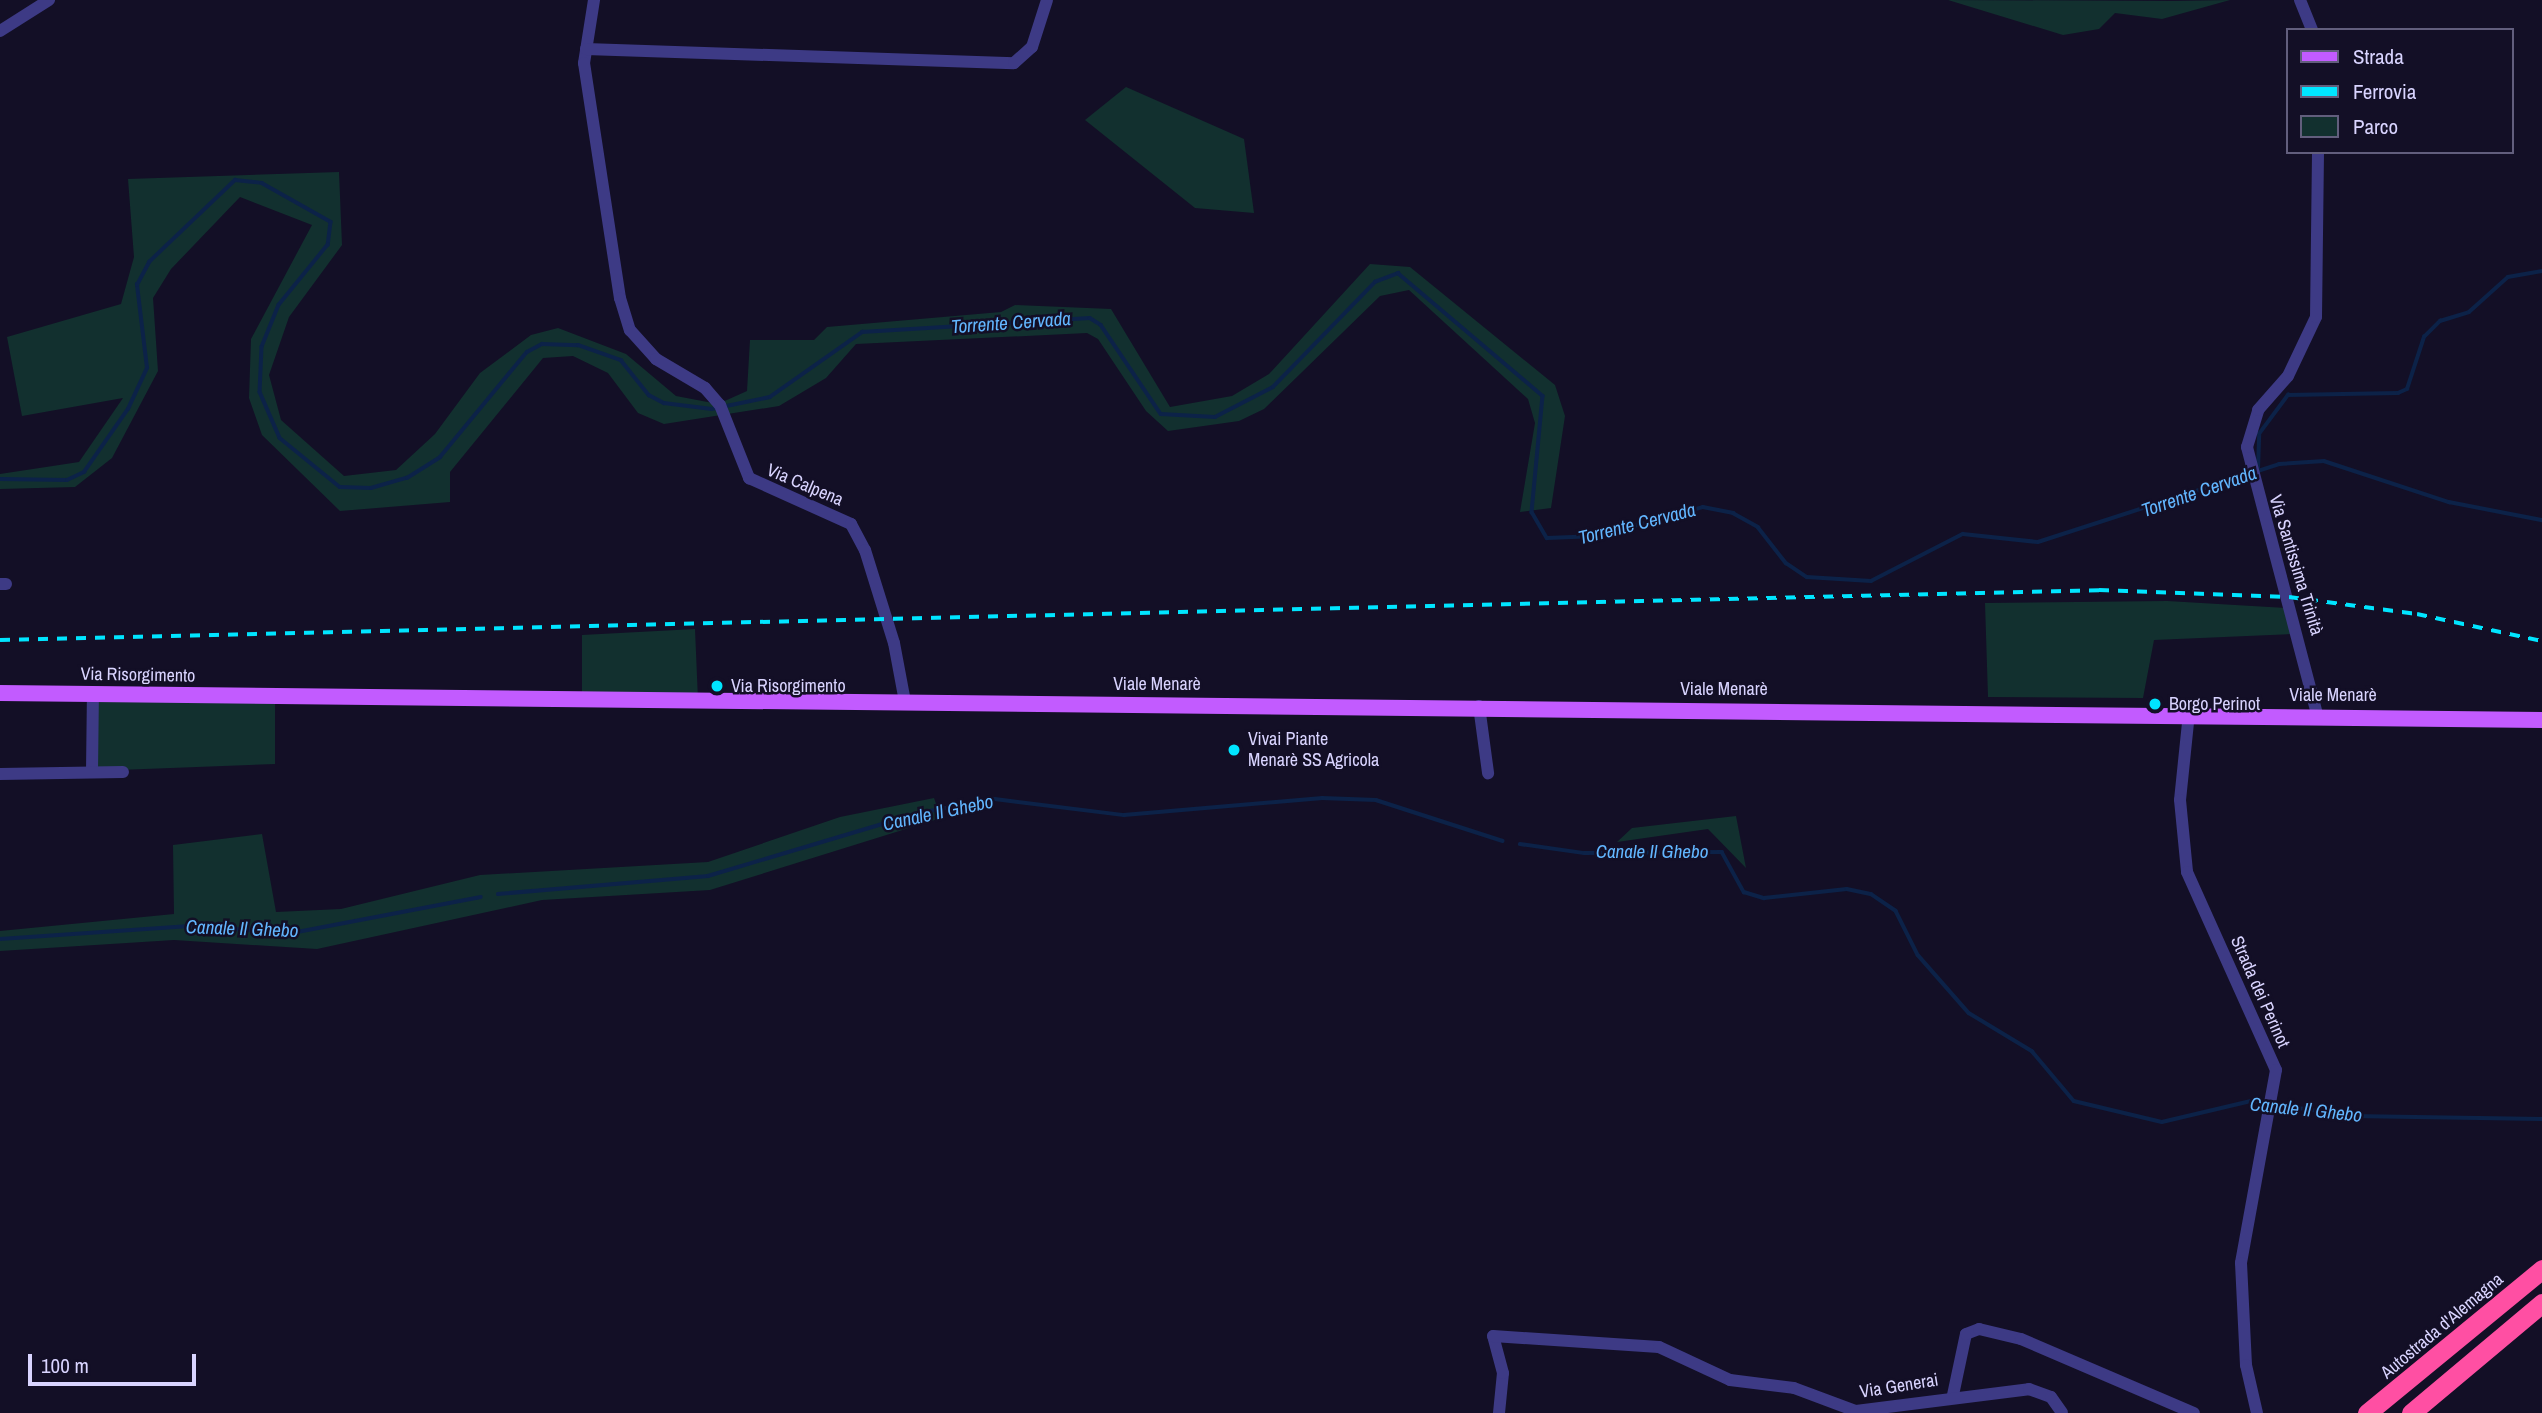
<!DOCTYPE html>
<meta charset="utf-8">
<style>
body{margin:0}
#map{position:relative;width:2542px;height:1413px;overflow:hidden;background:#130f26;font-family:"Archivo Narrow",sans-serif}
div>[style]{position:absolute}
.green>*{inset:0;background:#12302f}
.stream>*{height:3.5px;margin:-1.75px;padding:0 1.75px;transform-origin:1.75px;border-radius:1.75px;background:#0c2248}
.minor>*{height:12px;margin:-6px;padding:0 6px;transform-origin:6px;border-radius:6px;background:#3d3a85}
.major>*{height:16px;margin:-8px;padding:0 8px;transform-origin:8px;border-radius:8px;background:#c25bff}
.highway>*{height:19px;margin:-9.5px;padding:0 9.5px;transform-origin:9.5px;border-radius:9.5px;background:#ff4fa3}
.rail>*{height:3.5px;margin-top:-1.75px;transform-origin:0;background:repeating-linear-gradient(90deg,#00e5ff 0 10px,transparent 0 19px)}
.dots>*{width:19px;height:19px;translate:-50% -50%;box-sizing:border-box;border:4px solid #130f26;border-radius:50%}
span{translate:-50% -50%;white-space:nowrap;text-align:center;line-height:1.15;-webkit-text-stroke:5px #130f26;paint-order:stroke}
.street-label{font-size:18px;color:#d9d4ff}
.poi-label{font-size:18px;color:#d9d4ff}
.left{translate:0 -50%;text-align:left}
.water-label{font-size:19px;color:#62b6ff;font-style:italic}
.legend{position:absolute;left:2286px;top:28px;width:228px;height:126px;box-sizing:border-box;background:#130f26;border:2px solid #625e7d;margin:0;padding:9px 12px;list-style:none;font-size:21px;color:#d9d4ff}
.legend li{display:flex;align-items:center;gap:14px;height:35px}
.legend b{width:35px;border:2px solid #625e7d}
.scale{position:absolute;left:28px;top:1354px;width:168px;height:32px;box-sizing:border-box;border:4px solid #d9d4ff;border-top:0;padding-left:9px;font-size:21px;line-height:24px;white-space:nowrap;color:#d9d4ff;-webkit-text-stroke:5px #130f26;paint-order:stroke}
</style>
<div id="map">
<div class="green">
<i style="clip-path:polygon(1948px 0,2173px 1px,2230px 0,2162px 19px,2115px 13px,2099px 29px,2063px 35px)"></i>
<i style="clip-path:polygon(1126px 87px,1244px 139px,1254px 213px,1195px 208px,1085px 120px)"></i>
<i style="clip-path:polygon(339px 172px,342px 245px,289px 317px,269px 375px,281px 420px,344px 476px,396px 470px,435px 434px,480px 373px,531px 335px,558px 328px,626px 354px,676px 396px,718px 404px,747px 391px,750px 340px,814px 340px,827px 327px,1001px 312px,1015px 305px,1111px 309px,1170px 407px,1232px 396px,1269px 374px,1370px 264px,1410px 267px,1555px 385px,1565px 416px,1551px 508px,1520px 512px,1535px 423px,1528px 399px,1409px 290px,1380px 296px,1264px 409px,1239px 421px,1168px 431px,1146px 411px,1098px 339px,1087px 333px,856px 344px,826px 378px,779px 406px,664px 424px,638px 413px,608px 373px,573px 356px,543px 358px,450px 472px,450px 502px,340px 511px,262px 435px,249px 398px,251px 339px,312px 225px,240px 197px,171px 269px,153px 298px,158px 371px,112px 458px,75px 487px,0 489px,0 474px,79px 462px,123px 398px,22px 416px,7px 337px,121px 304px,134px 257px,128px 179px)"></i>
<i style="clip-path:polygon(2167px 601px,2286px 608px,2293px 634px,2154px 640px,2143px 698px,1988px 697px,1985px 603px)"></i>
<i style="clip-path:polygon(695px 629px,698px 700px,582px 698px,582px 635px)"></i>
<i style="clip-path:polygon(93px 694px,275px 695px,275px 764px,92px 771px)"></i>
<i style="clip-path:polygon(934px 798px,941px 818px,710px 890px,542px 900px,317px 949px,174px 940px,0 951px,0 931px,174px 914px,173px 845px,262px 834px,276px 912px,341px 909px,480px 875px,708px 862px,840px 817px)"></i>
<i style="clip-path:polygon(1736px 816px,1746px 868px,1708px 829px,1617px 842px,1632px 828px)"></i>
</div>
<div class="stream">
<i style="left:2258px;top:469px;width:35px;rotate:-88deg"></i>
<i style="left:2259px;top:434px;width:49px;rotate:-53.4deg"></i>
<i style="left:2288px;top:395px;width:110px;rotate:-1deg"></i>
<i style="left:2398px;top:393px;width:10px;rotate:-24deg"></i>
<i style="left:2407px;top:389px;width:55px;rotate:-71.9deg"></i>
<i style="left:2424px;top:337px;width:23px;rotate:-45deg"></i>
<i style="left:2440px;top:321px;width:30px;rotate:-17deg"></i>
<i style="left:2469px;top:312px;width:52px;rotate:-41.9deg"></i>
<i style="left:2508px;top:277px;width:35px;rotate:-10deg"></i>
<i style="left:0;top:479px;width:67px;rotate:0.9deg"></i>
<i style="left:67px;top:480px;width:19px;rotate:-25deg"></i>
<i style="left:84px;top:472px;width:77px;rotate:-55.1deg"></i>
<i style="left:128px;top:409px;width:45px;rotate:-65.1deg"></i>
<i style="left:147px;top:368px;width:84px;rotate:-96.9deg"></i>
<i style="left:137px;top:285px;width:26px;rotate:-62deg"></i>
<i style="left:149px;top:262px;width:119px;rotate:-43.6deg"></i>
<i style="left:235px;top:180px;width:27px;rotate:6deg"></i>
<i style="left:262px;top:183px;width:79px;rotate:29.5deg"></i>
<i style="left:331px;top:222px;width:23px;rotate:97deg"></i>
<i style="left:328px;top:245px;width:77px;rotate:129.2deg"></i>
<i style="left:279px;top:305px;width:45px;rotate:112deg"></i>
<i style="left:262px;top:347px;width:45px;rotate:92.5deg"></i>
<i style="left:260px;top:392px;width:50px;rotate:66.5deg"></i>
<i style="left:280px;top:438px;width:77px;rotate:39.2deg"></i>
<i style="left:340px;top:487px;width:31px;rotate:2deg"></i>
<i style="left:371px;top:488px;width:37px;rotate:-16deg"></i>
<i style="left:407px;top:478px;width:39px;rotate:-32deg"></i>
<i style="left:440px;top:457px;width:136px;rotate:-50.4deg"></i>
<i style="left:527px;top:352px;width:17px;rotate:-28deg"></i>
<i style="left:542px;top:344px;width:36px;rotate:2deg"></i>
<i style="left:578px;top:345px;width:46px;rotate:19.2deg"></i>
<i style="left:621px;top:360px;width:45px;rotate:51.3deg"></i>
<i style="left:649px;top:395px;width:17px;rotate:28deg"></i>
<i style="left:664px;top:403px;width:48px;rotate:7.1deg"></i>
<i style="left:712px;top:409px;width:59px;rotate:-11.7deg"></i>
<i style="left:770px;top:397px;width:113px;rotate:-35.2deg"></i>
<i style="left:862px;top:332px;width:228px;rotate:-3.5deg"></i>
<i style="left:1090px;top:318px;width:13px;rotate:32deg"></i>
<i style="left:1101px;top:325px;width:107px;rotate:56deg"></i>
<i style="left:1161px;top:414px;width:54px;rotate:3.2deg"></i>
<i style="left:1215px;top:417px;width:65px;rotate:-27.3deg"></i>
<i style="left:1273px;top:387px;width:146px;rotate:-45.8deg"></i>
<i style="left:1375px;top:282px;width:25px;rotate:-21deg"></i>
<i style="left:1398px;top:273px;width:190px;rotate:40.3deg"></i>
<i style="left:1543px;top:396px;width:117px;rotate:95.4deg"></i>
<i style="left:1532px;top:512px;width:30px;rotate:60deg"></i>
<i style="left:1547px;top:538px;width:51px;rotate:-2.2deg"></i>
<i style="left:1598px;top:536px;width:109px;rotate:-15.4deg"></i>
<i style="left:1703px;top:507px;width:31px;rotate:11deg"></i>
<i style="left:1733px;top:513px;width:29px;rotate:29deg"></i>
<i style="left:1758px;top:527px;width:46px;rotate:52.1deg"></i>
<i style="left:1786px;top:563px;width:25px;rotate:34deg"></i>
<i style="left:1807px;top:577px;width:64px;rotate:3.6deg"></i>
<i style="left:1871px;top:581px;width:103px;rotate:-27.1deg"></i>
<i style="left:1963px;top:534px;width:75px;rotate:6.1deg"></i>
<i style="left:2038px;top:542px;width:253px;rotate:-17.9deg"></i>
<i style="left:2279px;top:464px;width:45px;rotate:-3.8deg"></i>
<i style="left:2324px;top:461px;width:132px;rotate:18.2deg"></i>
<i style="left:2449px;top:502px;width:95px;rotate:11deg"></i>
<i style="left:1520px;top:844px;width:65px;rotate:8deg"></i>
<i style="left:1584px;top:853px;width:138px;rotate:-0.4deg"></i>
<i style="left:1722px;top:852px;width:46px;rotate:61.2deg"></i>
<i style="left:1744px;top:892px;width:21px;rotate:17deg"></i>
<i style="left:1764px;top:898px;width:83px;rotate:-6.2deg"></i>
<i style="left:1847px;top:889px;width:25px;rotate:12deg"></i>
<i style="left:1871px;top:894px;width:30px;rotate:34deg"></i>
<i style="left:1896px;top:911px;width:49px;rotate:63.4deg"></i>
<i style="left:1918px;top:955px;width:77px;rotate:48.7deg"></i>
<i style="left:1969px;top:1013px;width:74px;rotate:31.1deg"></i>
<i style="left:2032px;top:1051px;width:65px;rotate:50deg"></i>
<i style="left:2074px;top:1101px;width:90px;rotate:13.4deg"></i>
<i style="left:2162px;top:1122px;width:91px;rotate:-13.3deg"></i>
<i style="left:2251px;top:1101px;width:102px;rotate:8.4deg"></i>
<i style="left:2352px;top:1116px;width:190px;rotate:0.9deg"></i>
<i style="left:498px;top:894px;width:211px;rotate:-4.9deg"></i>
<i style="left:708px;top:876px;width:220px;rotate:-16.6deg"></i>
<i style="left:919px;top:813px;width:77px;rotate:-10.4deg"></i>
<i style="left:995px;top:799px;width:130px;rotate:7.1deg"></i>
<i style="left:1124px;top:815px;width:199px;rotate:-4.9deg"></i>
<i style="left:1322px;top:798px;width:54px;rotate:2.1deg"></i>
<i style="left:1376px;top:800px;width:133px;rotate:17.9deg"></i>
<i style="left:0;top:939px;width:190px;rotate:-3.9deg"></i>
<i style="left:190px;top:926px;width:102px;rotate:3.9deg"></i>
<i style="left:292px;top:933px;width:192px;rotate:-10.8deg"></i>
</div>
<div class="minor">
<i style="left:594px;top:0;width:64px;rotate:99deg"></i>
<i style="left:584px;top:63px;width:238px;rotate:81.3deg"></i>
<i style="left:620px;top:298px;width:34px;rotate:73deg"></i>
<i style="left:630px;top:330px;width:39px;rotate:48deg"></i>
<i style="left:656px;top:359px;width:57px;rotate:30.6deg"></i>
<i style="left:705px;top:388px;width:23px;rotate:49deg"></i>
<i style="left:720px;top:405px;width:79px;rotate:68.3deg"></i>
<i style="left:749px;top:478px;width:112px;rotate:24.3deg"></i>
<i style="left:851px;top:524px;width:30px;rotate:62deg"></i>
<i style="left:865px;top:550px;width:97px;rotate:72.7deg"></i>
<i style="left:894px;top:643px;width:60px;rotate:79.4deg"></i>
<i style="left:2300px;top:0;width:32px;rotate:68deg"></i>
<i style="left:0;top:31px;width:58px;rotate:-32.3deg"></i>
<i style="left:586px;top:49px;width:428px;rotate:1.9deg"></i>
<i style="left:1014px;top:63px;width:24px;rotate:-42deg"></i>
<i style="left:1032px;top:47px;width:49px;rotate:-72.3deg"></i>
<i style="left:0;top:584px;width:6px"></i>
<i style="left:1479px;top:706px;width:68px;rotate:82.3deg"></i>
<i style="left:2189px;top:713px;width:87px;rotate:95.9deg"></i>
<i style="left:2180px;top:800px;width:72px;rotate:84.4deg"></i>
<i style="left:2187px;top:872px;width:217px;rotate:65.8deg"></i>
<i style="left:2276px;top:1070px;width:196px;rotate:100.3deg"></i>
<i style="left:2241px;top:1263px;width:102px;rotate:87.2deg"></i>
<i style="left:2246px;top:1365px;width:49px;rotate:77.1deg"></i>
<i style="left:2317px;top:714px;width:276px;rotate:-104.7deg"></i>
<i style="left:2247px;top:447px;width:39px;rotate:-73deg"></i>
<i style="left:2258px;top:410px;width:45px;rotate:-48.6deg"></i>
<i style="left:2288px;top:376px;width:65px;rotate:-64.6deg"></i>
<i style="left:2316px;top:317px;width:165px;rotate:-89.3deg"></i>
<i style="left:92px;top:771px;width:77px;rotate:-89.3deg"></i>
<i style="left:0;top:774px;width:123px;rotate:-0.9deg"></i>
<i style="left:1953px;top:1395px;width:62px;rotate:-78deg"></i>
<i style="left:1966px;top:1334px;width:14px;rotate:-21deg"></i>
<i style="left:1979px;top:1329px;width:43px;rotate:13.4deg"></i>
<i style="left:2021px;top:1339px;width:188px;rotate:23.2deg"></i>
<i style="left:1499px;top:1413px;width:40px;rotate:-84.3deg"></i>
<i style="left:1503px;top:1373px;width:38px;rotate:-105deg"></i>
<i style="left:1493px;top:1336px;width:166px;rotate:3.8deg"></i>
<i style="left:1659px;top:1347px;width:78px;rotate:24.9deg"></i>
<i style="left:1730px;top:1380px;width:64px;rotate:7.1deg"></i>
<i style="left:1794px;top:1388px;width:66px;rotate:20.4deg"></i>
<i style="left:1856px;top:1411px;width:174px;rotate:-7.2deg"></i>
<i style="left:2029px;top:1389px;width:23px;rotate:20deg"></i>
<i style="left:2051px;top:1397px;width:19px;rotate:55deg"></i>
</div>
<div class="major">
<i style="left:0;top:693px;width:2542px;rotate:0.61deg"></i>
</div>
<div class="highway">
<i style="left:2367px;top:1413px;width:227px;rotate:-39.4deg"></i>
<i style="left:2411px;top:1413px;width:171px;rotate:-40deg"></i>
</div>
<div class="rail">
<i style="left:0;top:640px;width:2100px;rotate:-1.36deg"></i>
<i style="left:2099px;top:590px;width:190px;rotate:2.1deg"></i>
<i style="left:2289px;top:597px;width:129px;rotate:7.6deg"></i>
<i style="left:2417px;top:614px;width:128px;rotate:12.2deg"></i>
</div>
<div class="dots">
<i style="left:717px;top:686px;background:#00e5ff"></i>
<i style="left:2155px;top:704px;background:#00e5ff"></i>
<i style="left:1234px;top:750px;background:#00e5ff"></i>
</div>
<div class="street-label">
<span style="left:805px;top:485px;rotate:23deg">Via Calpena</span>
<span style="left:2296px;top:565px;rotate:73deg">Via Santissima Trinità</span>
<span style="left:138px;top:675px;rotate:1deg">Via Risorgimento</span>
<span style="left:1157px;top:684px">Viale Menarè</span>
<span style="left:1724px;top:689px">Viale Menarè</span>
<span style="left:2333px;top:695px">Viale Menarè</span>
<span style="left:2260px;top:992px;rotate:66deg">Strada dei Perinot</span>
<span style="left:2442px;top:1326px;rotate:-40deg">Autostrada d'Alemagna</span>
<span style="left:1899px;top:1386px;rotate:-9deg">Via Generai</span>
</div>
<div class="poi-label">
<span class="left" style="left:731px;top:686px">Via Risorgimento</span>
<span class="left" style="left:2169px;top:704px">Borgo Perinot</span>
<span class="left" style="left:1248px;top:750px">Vivai Piante<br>Menarè SS Agricola</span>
</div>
<div class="water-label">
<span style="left:1011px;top:323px;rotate:-4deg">Torrente Cervada</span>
<span style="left:2199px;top:492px;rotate:-19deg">Torrente Cervada</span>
<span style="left:1637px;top:524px;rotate:-14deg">Torrente Cervada</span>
<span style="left:938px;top:813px;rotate:-12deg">Canale Il Ghebo</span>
<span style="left:1652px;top:852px">Canale Il Ghebo</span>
<span style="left:242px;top:929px;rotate:2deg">Canale Il Ghebo</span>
<span style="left:2306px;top:1110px;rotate:6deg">Canale Il Ghebo</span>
</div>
<ul class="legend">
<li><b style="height:9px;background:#c25bff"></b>Strada</li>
<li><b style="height:9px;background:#00e5ff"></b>Ferrovia</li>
<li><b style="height:19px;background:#12302f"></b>Parco</li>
</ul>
<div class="scale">100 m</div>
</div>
